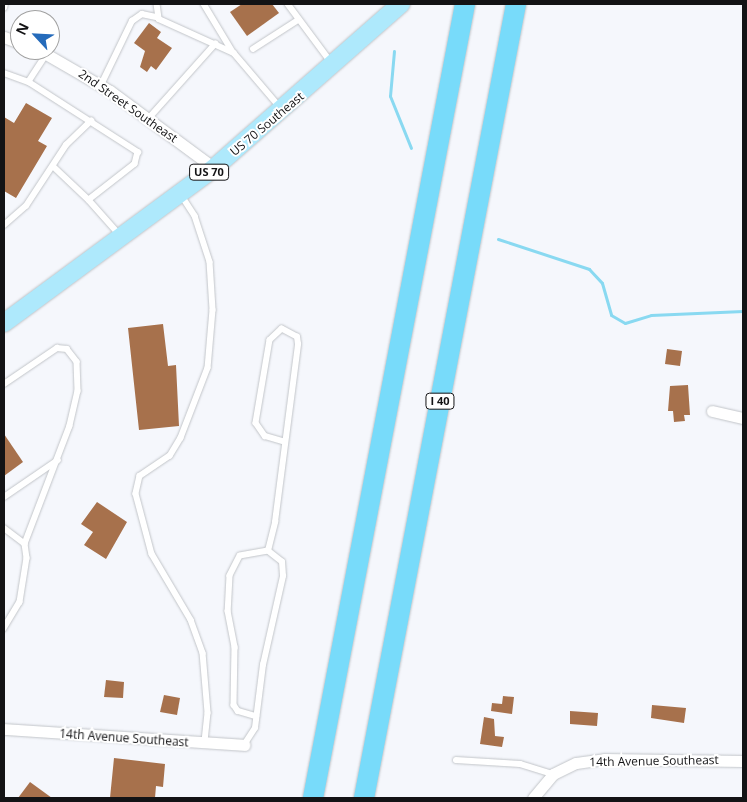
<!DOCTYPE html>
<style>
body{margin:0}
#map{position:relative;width:747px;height:802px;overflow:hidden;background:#f5f7fc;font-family:"Open Sans",sans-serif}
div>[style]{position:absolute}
.stream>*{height:3px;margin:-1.5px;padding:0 1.5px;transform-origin:1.5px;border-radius:1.5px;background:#89d9f1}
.building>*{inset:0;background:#a7714c}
.roads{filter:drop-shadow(0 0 1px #c2c5c9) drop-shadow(0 0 1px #c2c5c9)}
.service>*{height:5.5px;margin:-2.75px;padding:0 2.75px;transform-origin:2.75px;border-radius:2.75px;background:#fff}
.minor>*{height:11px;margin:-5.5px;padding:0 5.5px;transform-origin:5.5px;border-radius:5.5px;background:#fff}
.primary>*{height:18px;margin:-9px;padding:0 9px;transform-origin:9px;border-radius:9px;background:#aee9fc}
.motorway>*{height:20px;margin:-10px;padding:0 10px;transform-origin:10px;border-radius:10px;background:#78dbfa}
span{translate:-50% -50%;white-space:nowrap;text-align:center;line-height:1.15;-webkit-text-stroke:4px #fff;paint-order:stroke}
.shield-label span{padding:1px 4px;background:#fff;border:1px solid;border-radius:4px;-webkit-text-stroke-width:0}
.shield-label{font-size:11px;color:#131315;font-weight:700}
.street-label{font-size:12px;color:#131315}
.frame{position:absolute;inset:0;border:5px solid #131315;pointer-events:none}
.north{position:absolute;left:10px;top:10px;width:50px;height:50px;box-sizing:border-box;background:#fff;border:1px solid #a1a1a1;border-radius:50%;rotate:295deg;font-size:14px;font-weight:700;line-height:20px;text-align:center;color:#131315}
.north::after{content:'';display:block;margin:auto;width:18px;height:22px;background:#256bbb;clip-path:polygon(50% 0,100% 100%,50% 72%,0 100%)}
</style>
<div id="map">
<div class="stream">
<i style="left:394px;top:51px;width:45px;rotate:95.1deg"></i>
<i style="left:390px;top:96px;width:56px;rotate:68deg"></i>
<i style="left:498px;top:239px;width:96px;rotate:18.2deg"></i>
<i style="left:589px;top:269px;width:19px;rotate:47deg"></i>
<i style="left:602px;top:283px;width:33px;rotate:74deg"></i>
<i style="left:611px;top:315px;width:16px;rotate:30deg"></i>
<i style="left:625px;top:323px;width:27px;rotate:-17deg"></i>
<i style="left:651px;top:315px;width:92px;rotate:-2.5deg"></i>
</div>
<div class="building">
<i style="clip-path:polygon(242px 4px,272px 4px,279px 13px,247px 36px,230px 12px)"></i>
<i style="clip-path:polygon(149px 23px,161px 32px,157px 38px,172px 48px,156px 70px,151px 66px,147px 72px,140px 67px,145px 51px,134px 43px)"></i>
<i style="clip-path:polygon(26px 103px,52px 118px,38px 141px,47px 146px,16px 198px,4px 191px,4px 117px,14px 123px)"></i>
<i style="clip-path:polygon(163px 324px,168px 366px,176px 365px,179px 426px,139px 430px,128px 328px)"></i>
<i style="clip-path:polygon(667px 349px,682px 351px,680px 366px,665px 364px)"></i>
<i style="clip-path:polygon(688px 385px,690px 415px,684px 415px,685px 421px,674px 422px,673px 411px,668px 411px,670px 386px)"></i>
<i style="clip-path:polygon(4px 434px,23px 462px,4px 476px)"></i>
<i style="clip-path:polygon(97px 502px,127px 522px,106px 559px,84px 545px,93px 532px,81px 524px)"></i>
<i style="clip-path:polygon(106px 680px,124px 682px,123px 698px,104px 697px)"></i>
<i style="clip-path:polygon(164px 695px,180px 698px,177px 715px,160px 712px)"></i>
<i style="clip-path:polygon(503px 696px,514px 697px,512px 714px,491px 711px,492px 703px,502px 704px)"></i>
<i style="clip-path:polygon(652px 705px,686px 708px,684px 723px,651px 718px)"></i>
<i style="clip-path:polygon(570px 711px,598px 713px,597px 726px,570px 724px)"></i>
<i style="clip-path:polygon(484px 717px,494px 719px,495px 736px,504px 737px,502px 747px,480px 744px)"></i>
<i style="clip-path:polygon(114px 758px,165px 764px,163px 787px,156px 786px,155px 798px,110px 798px)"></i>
<i style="clip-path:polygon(30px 782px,52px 798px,18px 798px)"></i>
</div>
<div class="roads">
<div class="service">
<i style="left:157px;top:4px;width:15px;rotate:82deg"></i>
<i style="left:159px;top:19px;width:82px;rotate:24.4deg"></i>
<i style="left:234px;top:53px;width:71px;rotate:49.6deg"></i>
<i style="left:204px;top:4px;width:56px;rotate:58.9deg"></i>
<i style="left:288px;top:4px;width:72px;rotate:53.4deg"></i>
<i style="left:4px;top:8px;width:4px;rotate:-76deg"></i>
<i style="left:253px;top:49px;width:54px;rotate:-32.8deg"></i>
<i style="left:47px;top:54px;width:33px;rotate:123deg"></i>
<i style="left:29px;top:82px;width:130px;rotate:32.7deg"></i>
<i style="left:138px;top:152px;width:12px;rotate:104deg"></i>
<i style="left:135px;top:164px;width:58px;rotate:142deg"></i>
<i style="left:89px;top:200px;width:47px;rotate:48.5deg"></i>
<i style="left:4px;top:73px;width:27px;rotate:20deg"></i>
<i style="left:101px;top:85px;width:71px;rotate:-64.2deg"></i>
<i style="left:132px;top:21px;width:12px;rotate:-35deg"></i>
<i style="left:142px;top:14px;width:14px;rotate:12deg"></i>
<i style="left:148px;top:119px;width:101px;rotate:-48.2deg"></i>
<i style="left:54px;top:167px;width:48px;rotate:43.3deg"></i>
<i style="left:182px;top:196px;width:24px;rotate:57deg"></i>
<i style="left:195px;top:216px;width:48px;rotate:71.9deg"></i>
<i style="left:210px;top:262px;width:48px;rotate:86.4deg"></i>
<i style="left:213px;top:310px;width:58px;rotate:94.9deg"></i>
<i style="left:208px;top:368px;width:75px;rotate:111.1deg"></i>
<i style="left:181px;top:438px;width:21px;rotate:121deg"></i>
<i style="left:170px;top:456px;width:36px;rotate:146deg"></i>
<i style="left:140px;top:476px;width:18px;rotate:103deg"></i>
<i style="left:136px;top:494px;width:62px;rotate:75.1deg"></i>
<i style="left:152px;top:554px;width:77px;rotate:59.4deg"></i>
<i style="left:191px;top:620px;width:35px;rotate:70deg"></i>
<i style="left:203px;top:653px;width:60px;rotate:85.2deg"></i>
<i style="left:208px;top:713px;width:29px;rotate:96deg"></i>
<i style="left:4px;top:225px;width:29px;rotate:-41deg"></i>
<i style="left:26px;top:206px;width:73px;rotate:-56.7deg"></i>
<i style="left:66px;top:145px;width:35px;rotate:-44deg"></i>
<i style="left:4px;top:384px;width:64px;rotate:-34.2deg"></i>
<i style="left:57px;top:348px;width:10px;rotate:6deg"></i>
<i style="left:67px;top:349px;width:16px;rotate:52deg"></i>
<i style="left:77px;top:362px;width:29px;rotate:88deg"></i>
<i style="left:78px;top:391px;width:36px;rotate:103deg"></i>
<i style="left:70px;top:426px;width:126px;rotate:110.9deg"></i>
<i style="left:25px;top:544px;width:14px;rotate:82deg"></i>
<i style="left:27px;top:558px;width:45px;rotate:99deg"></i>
<i style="left:20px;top:602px;width:31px;rotate:121deg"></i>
<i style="left:4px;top:497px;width:65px;rotate:-34.4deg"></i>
<i style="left:4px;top:528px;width:26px;rotate:37deg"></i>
<i style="left:268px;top:551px;width:30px;rotate:-76deg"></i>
<i style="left:275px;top:522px;width:179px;rotate:-82.6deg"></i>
<i style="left:298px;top:344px;width:7px;rotate:-98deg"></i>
<i style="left:297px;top:337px;width:17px;rotate:-152deg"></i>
<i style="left:282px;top:329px;width:16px;rotate:137deg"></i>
<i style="left:270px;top:340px;width:84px;rotate:99.6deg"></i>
<i style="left:256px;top:423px;width:16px;rotate:55deg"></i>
<i style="left:265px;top:436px;width:19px;rotate:16deg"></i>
<i style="left:244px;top:745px;width:20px;rotate:-57deg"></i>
<i style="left:255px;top:728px;width:64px;rotate:-82.8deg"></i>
<i style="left:263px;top:665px;width:91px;rotate:-77.3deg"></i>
<i style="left:283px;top:576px;width:14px;rotate:-94deg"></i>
<i style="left:282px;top:562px;width:18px;rotate:-142deg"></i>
<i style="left:268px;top:551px;width:28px;rotate:170deg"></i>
<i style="left:240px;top:556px;width:22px;rotate:117deg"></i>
<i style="left:230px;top:576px;width:35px;rotate:93deg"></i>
<i style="left:228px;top:611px;width:37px;rotate:79deg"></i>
<i style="left:235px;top:647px;width:58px;rotate:91deg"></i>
<i style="left:234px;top:705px;width:7px;rotate:56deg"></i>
<i style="left:238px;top:711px;width:19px;rotate:16deg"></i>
<i style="left:456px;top:760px;width:64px;rotate:3.6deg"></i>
<i style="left:520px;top:764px;width:34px;rotate:17deg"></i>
</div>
<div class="minor">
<i style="left:4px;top:37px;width:17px;rotate:21deg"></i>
<i style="left:39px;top:50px;width:82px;rotate:30deg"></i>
<i style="left:110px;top:91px;width:129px;rotate:36.5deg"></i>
<i style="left:712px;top:411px;width:32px;rotate:13deg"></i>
<i style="left:4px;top:729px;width:241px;rotate:3.8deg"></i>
<i style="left:533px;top:798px;width:31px;rotate:-50deg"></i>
<i style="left:553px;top:774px;width:25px;rotate:-26deg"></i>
<i style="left:576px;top:763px;width:28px;rotate:-8deg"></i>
<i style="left:604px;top:759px;width:139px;rotate:0.8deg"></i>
</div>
<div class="primary">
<i style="left:4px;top:323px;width:261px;rotate:-36.4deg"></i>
<i style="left:214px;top:168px;width:249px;rotate:-41.3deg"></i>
</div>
<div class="motorway">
<i style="left:313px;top:798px;width:808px;rotate:-79.16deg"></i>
<i style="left:364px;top:798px;width:808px;rotate:-79.16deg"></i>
</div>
</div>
<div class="shield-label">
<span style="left:209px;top:172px">US 70</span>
<span style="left:440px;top:401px">I 40</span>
</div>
<div class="street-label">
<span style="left:128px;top:106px;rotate:35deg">2nd Street Southeast</span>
<span style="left:267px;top:124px;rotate:-40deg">US 70 Southeast</span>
<span style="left:124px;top:738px;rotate:4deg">14th Avenue Southeast</span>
<span style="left:654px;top:761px;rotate:-1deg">14th Avenue Southeast</span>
</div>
<div class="frame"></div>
<div class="north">N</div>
</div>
